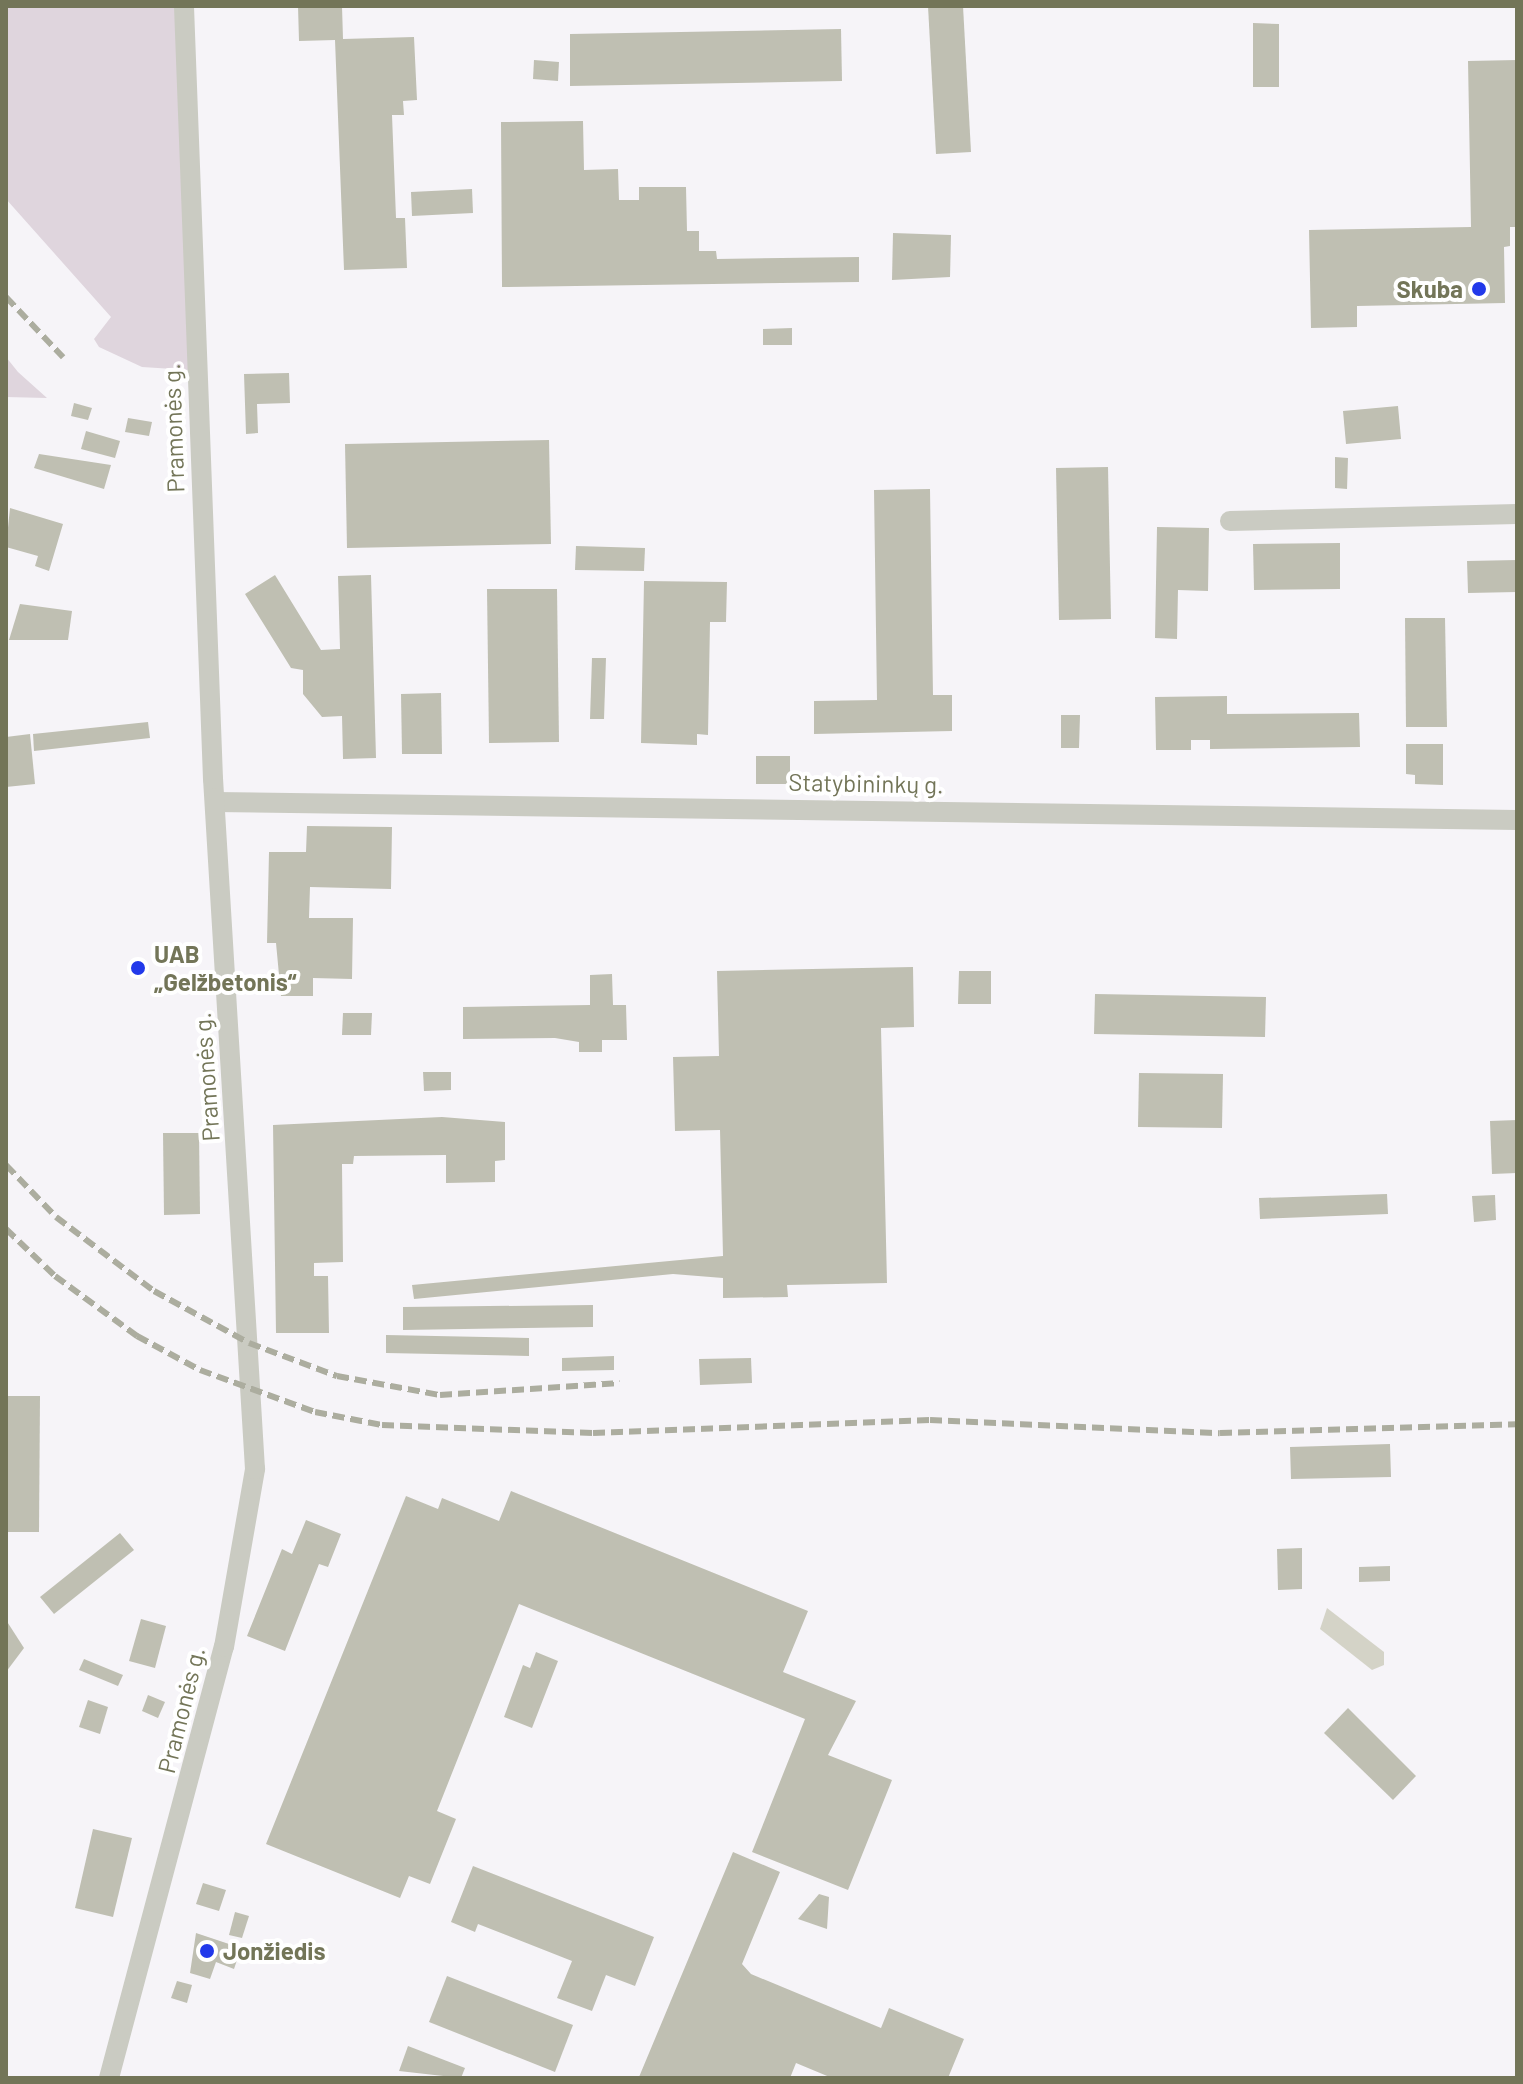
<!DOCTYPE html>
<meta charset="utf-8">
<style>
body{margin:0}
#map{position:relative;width:1523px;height:2084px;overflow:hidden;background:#f6f4f8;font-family:Barlow,sans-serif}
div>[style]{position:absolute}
.green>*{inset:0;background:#dfd5dd}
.water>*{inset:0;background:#d4d3c7}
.building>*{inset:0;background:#bfbfb2}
.street>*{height:20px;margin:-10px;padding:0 10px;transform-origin:10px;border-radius:10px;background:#cacbc2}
.rail>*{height:6px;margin-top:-3px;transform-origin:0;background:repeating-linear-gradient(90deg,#acad9f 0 12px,transparent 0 18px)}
.dots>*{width:22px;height:22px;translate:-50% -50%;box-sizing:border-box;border:4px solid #fff;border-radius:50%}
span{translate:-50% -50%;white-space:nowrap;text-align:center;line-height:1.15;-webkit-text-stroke:8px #fff;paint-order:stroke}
.poi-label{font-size:24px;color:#737558;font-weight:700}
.right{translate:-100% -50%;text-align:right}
.left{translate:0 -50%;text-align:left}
.street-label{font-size:24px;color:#737558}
.frame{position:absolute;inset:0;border:8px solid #737558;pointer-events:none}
</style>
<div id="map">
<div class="green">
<i style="clip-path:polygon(6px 6px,175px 6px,189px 370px,142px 367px,99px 347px,94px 339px,111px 317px,6px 199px)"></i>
<i style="clip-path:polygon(6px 357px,18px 372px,47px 398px,6px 397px)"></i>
</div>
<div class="water">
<i style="clip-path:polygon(1327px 1608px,1384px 1652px,1384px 1665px,1372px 1670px,1320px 1629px)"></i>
</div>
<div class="building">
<i style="clip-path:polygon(298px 6px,342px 6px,343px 39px,414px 37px,417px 100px,403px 101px,404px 115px,392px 115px,396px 218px,405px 218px,407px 268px,344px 270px,335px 40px,299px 41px)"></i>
<i style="clip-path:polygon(928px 6px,963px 6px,971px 152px,936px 154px)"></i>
<i style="clip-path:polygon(1253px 23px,1279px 24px,1279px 87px,1253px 87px)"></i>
<i style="clip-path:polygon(841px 29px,842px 81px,570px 86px,570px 34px)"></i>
<i style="clip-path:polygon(534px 60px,559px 62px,558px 81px,533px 79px)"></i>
<i style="clip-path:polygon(1517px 60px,1517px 227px,1510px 227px,1510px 246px,1504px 247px,1505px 303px,1357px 306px,1357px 327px,1311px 328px,1309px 230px,1471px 227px,1468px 61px)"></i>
<i style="clip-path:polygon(583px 121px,584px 170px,618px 169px,619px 200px,639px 200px,639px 187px,686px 187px,687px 231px,699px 231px,699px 251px,716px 251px,717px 259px,859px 257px,859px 282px,502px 287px,501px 122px)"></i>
<i style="clip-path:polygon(472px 189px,473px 213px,412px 216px,411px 192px)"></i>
<i style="clip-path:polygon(893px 233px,951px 235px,950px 277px,892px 280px)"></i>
<i style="clip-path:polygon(792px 328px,792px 345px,763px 345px,763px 329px)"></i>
<i style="clip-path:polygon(289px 373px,290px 403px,257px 404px,258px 433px,246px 434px,244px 374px)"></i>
<i style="clip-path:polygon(74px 403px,92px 408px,88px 420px,71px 416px)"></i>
<i style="clip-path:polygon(1398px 406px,1401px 439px,1346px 444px,1343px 411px)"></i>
<i style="clip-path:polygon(128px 418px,152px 422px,149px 436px,125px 432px)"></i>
<i style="clip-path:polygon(86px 431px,120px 441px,115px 458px,81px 449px)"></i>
<i style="clip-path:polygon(549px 440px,551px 544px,347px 548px,345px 444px)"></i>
<i style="clip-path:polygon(39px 454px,111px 465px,104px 489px,34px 468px)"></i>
<i style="clip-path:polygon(1335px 457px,1348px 458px,1347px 489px,1335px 488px)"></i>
<i style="clip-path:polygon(1108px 467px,1111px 619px,1059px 620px,1056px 468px)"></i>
<i style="clip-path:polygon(930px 489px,933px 695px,952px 695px,952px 731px,814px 734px,814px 701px,877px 700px,874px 490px)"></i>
<i style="clip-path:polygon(10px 508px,63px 524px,49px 571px,35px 566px,38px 556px,6px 547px)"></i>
<i style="clip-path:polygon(1157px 527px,1209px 528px,1208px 591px,1178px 590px,1177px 639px,1155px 638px)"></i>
<i style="clip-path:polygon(1340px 543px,1340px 589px,1254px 590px,1253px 544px)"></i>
<i style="clip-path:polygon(576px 546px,645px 548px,644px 571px,575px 570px)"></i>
<i style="clip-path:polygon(1517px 560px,1517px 592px,1468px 593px,1467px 561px)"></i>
<i style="clip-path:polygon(275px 575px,321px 650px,340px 649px,338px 576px,371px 575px,376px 758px,343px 759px,342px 716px,322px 717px,303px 694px,303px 670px,291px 668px,245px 594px)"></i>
<i style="clip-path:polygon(644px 581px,727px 582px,726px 622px,710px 622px,708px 735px,697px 734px,697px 745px,641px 743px)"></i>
<i style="clip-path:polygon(487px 589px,557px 589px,559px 742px,489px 743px)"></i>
<i style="clip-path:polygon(20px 604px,72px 611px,68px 640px,9px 640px)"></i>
<i style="clip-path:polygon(1405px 618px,1445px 618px,1447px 727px,1406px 727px)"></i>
<i style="clip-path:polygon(592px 658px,606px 658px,604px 719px,590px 719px)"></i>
<i style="clip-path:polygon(441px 693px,442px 754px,402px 754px,401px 694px)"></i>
<i style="clip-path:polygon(1227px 696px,1227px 714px,1359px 713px,1360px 747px,1210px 749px,1210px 740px,1191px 740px,1191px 750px,1156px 750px,1155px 697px)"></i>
<i style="clip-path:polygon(1061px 715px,1080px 715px,1079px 748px,1061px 748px)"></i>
<i style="clip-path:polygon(148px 722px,150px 738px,34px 751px,33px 734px)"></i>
<i style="clip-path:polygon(30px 734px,35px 784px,6px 787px,6px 737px)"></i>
<i style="clip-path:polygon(1406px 744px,1443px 744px,1443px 785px,1415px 784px,1415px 775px,1406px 774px)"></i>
<i style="clip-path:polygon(756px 756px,790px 756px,790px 784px,756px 784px)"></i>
<i style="clip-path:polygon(307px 826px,392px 827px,391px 889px,310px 887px,309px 918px,353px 918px,352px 979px,313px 978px,313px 996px,281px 996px,276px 943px,267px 943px,269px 852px,306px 852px)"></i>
<i style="clip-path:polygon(913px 967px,914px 1027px,881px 1028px,887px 1283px,787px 1285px,788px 1297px,723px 1298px,723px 1278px,673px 1274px,414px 1299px,412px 1285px,723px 1256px,720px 1130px,675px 1131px,673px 1057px,719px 1056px,717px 971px)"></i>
<i style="clip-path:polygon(959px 971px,991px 971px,991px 1004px,958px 1004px)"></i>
<i style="clip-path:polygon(612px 974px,613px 1005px,626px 1005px,627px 1040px,602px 1040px,602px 1052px,579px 1052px,579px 1042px,555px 1038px,463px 1039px,463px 1007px,590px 1005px,590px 975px)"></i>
<i style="clip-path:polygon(1095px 994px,1266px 997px,1265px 1037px,1094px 1034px)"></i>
<i style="clip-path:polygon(343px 1013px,372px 1013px,371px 1035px,342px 1035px)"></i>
<i style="clip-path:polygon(423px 1072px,451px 1072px,451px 1090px,424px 1091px)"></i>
<i style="clip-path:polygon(1139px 1073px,1223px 1074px,1222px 1128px,1138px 1127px)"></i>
<i style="clip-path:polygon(442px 1117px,505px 1122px,505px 1160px,495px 1161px,495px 1182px,446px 1183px,446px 1155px,354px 1156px,353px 1164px,342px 1164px,343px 1262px,314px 1263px,314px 1276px,328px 1276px,329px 1333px,276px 1333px,273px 1125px)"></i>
<i style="clip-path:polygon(1517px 1120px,1517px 1173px,1492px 1174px,1490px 1121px)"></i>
<i style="clip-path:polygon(163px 1133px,199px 1133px,200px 1214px,164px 1215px)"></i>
<i style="clip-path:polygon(1387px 1194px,1388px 1214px,1260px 1219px,1259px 1198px)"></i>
<i style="clip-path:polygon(1495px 1195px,1496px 1220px,1474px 1222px,1472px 1196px)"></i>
<i style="clip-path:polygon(593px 1305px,593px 1327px,403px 1330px,403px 1307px)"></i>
<i style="clip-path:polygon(386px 1335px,529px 1338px,529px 1356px,386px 1353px)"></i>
<i style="clip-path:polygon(614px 1356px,614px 1370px,562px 1371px,562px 1358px)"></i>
<i style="clip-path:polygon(751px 1358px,752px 1383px,700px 1385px,699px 1359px)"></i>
<i style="clip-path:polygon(6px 1396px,40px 1396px,39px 1532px,6px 1532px)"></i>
<i style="clip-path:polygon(1390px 1444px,1391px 1477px,1291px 1479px,1290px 1447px)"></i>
<i style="clip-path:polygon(511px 1491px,808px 1611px,783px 1672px,856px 1701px,828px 1755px,892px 1780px,848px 1890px,752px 1852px,805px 1719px,519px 1604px,437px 1811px,456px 1819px,430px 1884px,409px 1876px,400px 1898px,266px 1844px,406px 1496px,438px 1509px,442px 1498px,499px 1521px)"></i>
<i style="clip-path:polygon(306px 1520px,341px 1534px,328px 1567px,319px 1564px,285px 1651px,247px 1636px,282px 1549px,292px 1554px)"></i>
<i style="clip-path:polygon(120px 1533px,134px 1550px,54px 1614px,40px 1597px)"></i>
<i style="clip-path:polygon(1302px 1548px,1302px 1589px,1278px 1590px,1277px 1549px)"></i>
<i style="clip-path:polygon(1390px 1566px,1390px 1581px,1359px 1582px,1359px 1567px)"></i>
<i style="clip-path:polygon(141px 1619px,166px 1626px,155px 1668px,129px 1661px)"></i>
<i style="clip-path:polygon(6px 1620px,24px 1648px,6px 1672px)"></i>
<i style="clip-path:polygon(536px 1652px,558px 1661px,532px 1728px,504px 1717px,523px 1665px,530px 1668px)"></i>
<i style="clip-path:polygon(84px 1659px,123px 1675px,118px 1686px,79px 1670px)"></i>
<i style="clip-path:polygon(148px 1695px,165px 1702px,158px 1718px,142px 1711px)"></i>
<i style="clip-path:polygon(88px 1700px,108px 1707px,100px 1734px,79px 1727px)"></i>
<i style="clip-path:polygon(1348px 1708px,1416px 1776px,1393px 1800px,1324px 1733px)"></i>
<i style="clip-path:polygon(93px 1829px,132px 1838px,113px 1917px,75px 1908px)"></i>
<i style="clip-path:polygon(733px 1852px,780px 1872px,742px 1964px,751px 1974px,881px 2028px,889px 2008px,964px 2039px,948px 2078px,832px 2078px,796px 2063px,790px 2078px,639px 2077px)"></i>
<i style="clip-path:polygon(473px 1866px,654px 1937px,635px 1986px,606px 1975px,592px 2011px,557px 1998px,572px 1961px,478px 1924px,475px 1932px,451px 1922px)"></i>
<i style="clip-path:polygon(203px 1883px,226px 1890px,219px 1911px,196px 1904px)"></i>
<i style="clip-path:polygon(819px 1894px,829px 1897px,827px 1929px,798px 1919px)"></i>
<i style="clip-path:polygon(235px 1912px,249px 1916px,242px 1938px,229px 1935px)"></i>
<i style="clip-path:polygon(196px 1933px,241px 1948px,234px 1969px,216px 1962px,210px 1979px,190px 1973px)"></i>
<i style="clip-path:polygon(447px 1976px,573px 2025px,555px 2072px,429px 2022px)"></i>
<i style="clip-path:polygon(177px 1981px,192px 1985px,187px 2003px,171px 1998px)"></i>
<i style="clip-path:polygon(408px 2046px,465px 2068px,461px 2078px,399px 2071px)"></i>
</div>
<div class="street">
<i style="left:1230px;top:521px;width:287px;rotate:-1.4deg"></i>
<i style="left:215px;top:802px;width:1302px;rotate:0.79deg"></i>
<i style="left:109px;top:2078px;width:446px;rotate:-75.1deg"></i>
<i style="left:224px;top:1647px;width:181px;rotate:-80.1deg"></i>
<i style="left:255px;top:1469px;width:691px;rotate:-93.48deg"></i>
<i style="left:213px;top:779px;width:774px;rotate:-92.15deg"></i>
</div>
<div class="rail">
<i style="left:6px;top:297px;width:83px;rotate:46.5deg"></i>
<i style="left:6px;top:1165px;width:72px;rotate:46.1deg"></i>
<i style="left:56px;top:1217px;width:123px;rotate:37.1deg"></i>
<i style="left:154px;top:1291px;width:108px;rotate:28.7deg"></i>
<i style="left:249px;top:1343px;width:94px;rotate:20.6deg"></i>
<i style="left:337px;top:1376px;width:105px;rotate:10.5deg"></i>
<i style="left:440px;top:1395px;width:180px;rotate:-3.8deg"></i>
<i style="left:6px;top:1229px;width:68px;rotate:43.8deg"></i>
<i style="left:55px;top:1276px;width:102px;rotate:36.2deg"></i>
<i style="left:137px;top:1336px;width:72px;rotate:28.4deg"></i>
<i style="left:200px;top:1370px;width:122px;rotate:20.1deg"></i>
<i style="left:315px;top:1412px;width:68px;rotate:11deg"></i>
<i style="left:382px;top:1425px;width:211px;rotate:2.2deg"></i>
<i style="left:593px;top:1433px;width:337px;rotate:-2.2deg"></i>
<i style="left:930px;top:1420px;width:290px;rotate:2.6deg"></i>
<i style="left:1220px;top:1433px;width:297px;rotate:-1.7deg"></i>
</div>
<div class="dots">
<i style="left:1479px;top:289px;background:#2239ea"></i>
<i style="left:138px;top:968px;background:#2239ea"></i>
<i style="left:207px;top:1951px;background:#2239ea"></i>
</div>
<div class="poi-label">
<span class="right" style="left:1463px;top:289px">Skuba</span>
<span class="left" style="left:154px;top:968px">UAB<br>„Gelžbetonis“</span>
<span class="left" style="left:223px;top:1951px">Jonžiedis</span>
</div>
<div class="street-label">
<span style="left:173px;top:428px;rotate:-92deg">Pramonės g.</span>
<span style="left:866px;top:783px;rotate:1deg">Statybininkų g.</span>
<span style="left:206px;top:1077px;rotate:-94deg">Pramonės g.</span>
<span style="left:181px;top:1710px;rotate:-76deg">Pramonės g.</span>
</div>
<div class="frame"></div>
</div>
